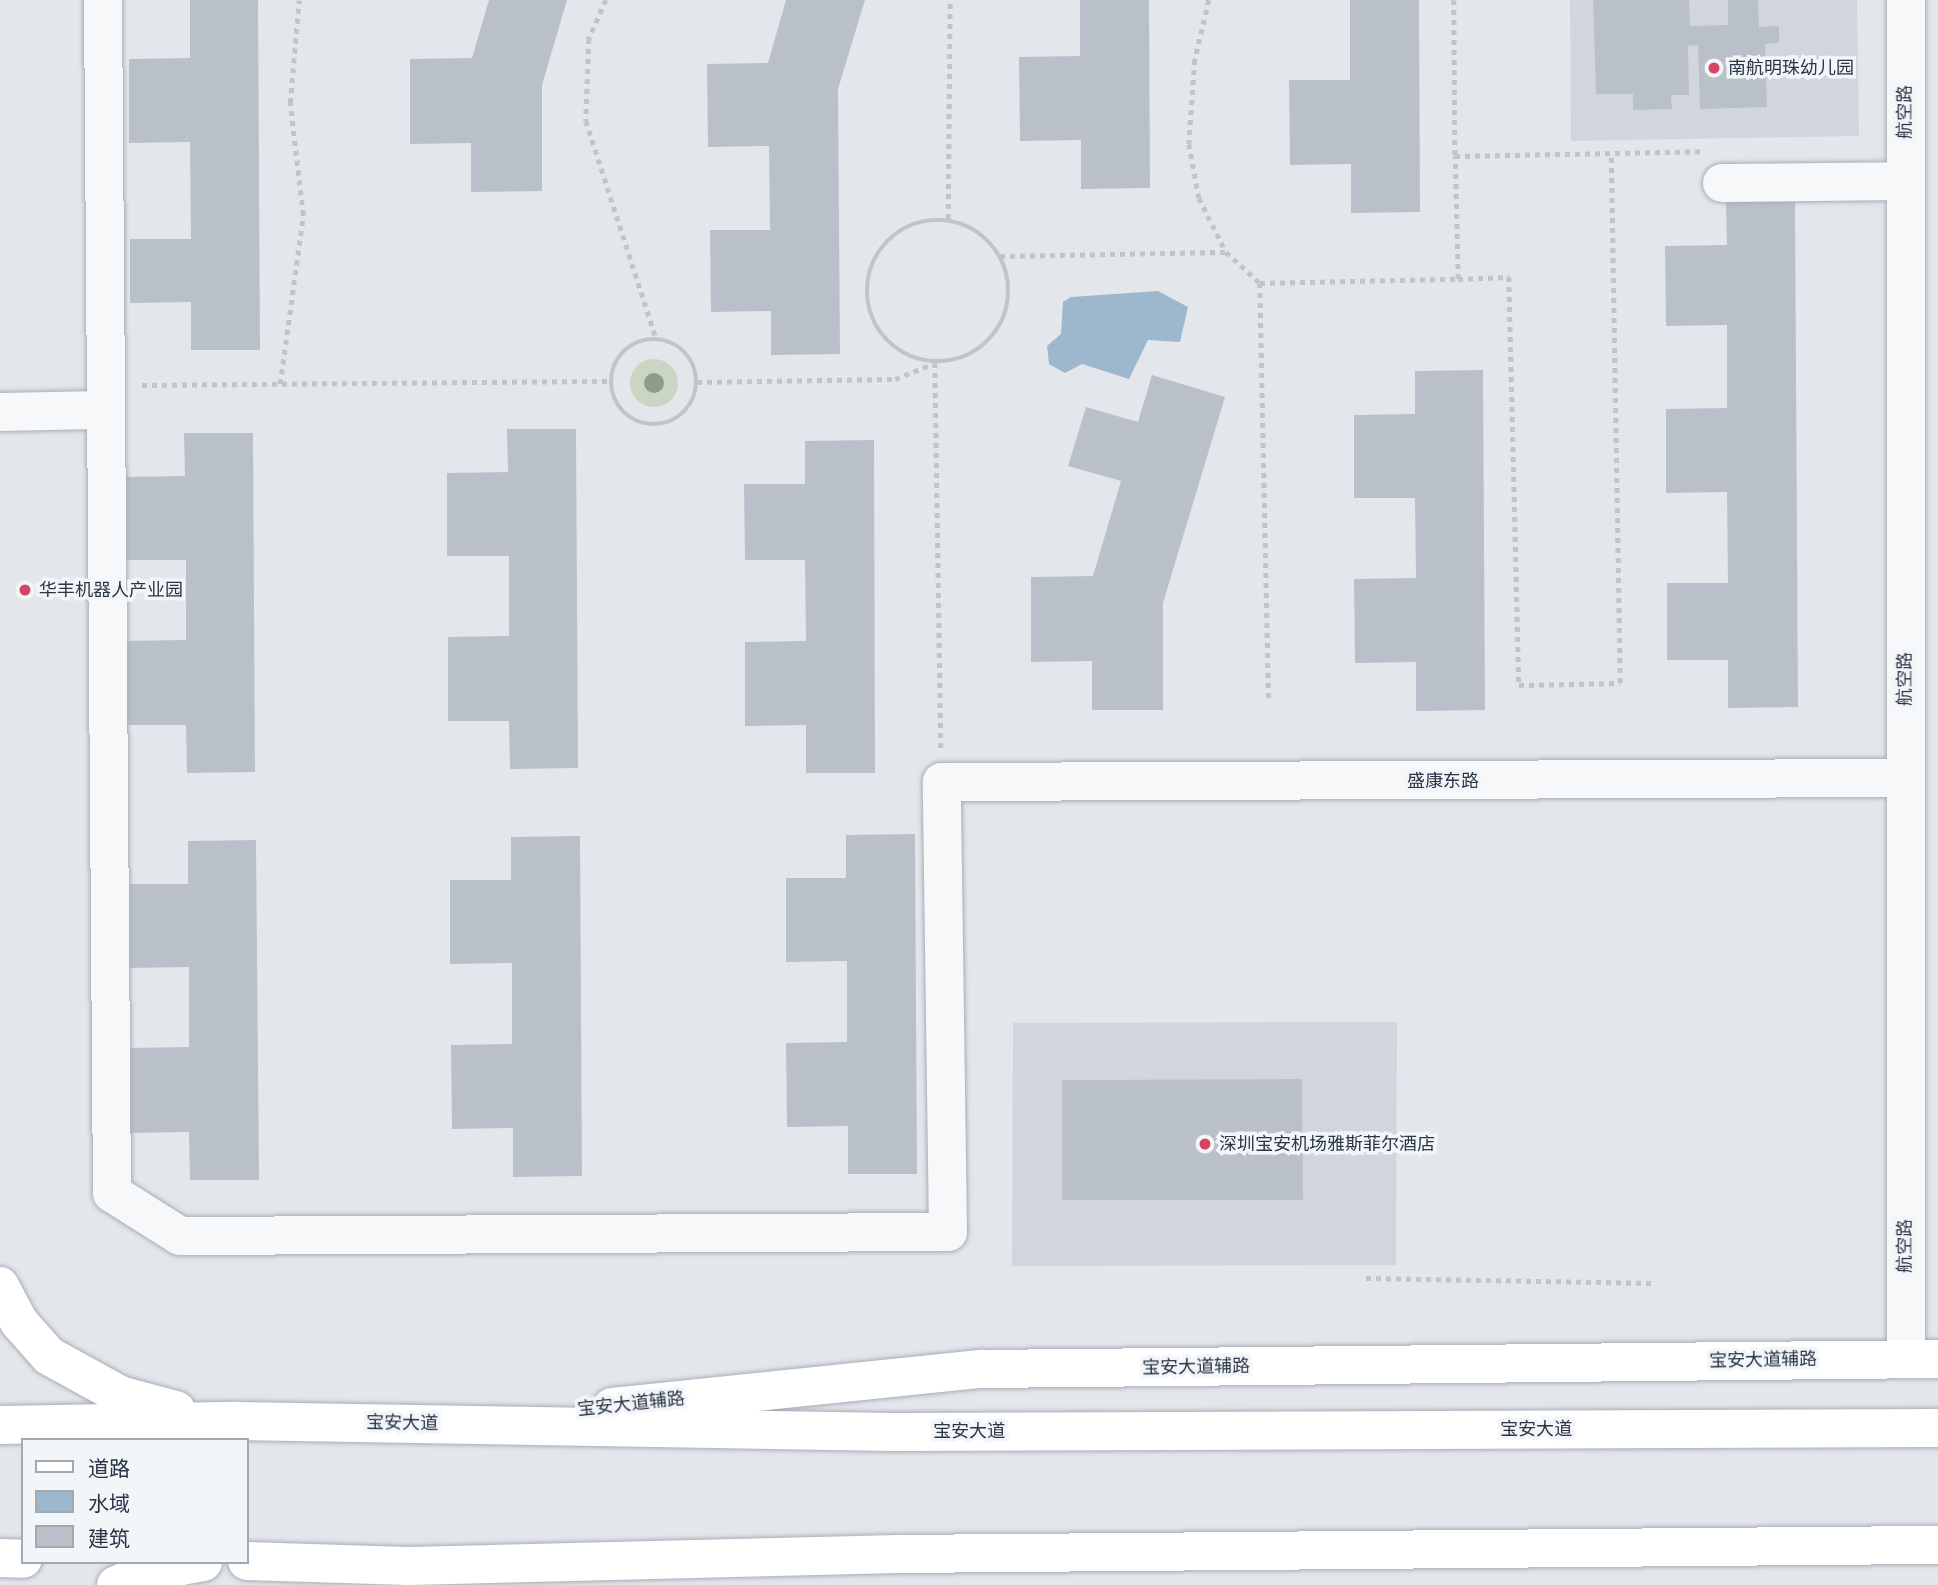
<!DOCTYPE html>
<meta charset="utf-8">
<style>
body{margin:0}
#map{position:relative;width:1938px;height:1585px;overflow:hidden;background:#e3e7ec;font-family:"PT Sans Narrow","Noto Sans SC",sans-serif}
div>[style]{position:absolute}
.built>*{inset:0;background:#d1d6de}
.green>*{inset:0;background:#c9d6c4}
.round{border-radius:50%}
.water>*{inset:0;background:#9db7cd}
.building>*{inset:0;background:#bac0ca}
.path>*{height:4.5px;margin-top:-2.25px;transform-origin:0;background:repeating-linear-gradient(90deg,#c1c5cb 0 5px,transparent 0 10px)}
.path>.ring{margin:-2.25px;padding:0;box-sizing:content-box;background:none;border:4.5px solid #c1c5cb;border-radius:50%}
.roads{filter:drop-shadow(0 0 2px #a8aeb7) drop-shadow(0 0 2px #a8aeb7)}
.minor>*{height:38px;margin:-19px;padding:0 19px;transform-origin:19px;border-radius:19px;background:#f6f8fa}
.major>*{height:38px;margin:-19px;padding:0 19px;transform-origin:19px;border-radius:19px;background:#fff}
.trees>*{width:20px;height:20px;margin:-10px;border-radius:50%;background:#8a9e88}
.dots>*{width:19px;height:19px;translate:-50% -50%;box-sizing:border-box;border:4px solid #f3f6f9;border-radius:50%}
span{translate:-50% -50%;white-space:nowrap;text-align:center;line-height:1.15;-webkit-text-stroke:7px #f3f6f9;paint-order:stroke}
.poi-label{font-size:18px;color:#2a3545}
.left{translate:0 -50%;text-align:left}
.street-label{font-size:18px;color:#2a3545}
.legend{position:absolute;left:21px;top:1438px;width:228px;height:126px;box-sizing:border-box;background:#f3f6f9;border:2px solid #a3a9b1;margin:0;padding:9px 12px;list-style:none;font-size:21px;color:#2a3545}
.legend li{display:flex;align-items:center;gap:14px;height:35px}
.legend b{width:35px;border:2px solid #a3a9b1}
</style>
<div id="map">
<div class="built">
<i style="clip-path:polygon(1570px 0,1857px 0,1859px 136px,1571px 141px)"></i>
<i style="clip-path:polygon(1397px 1022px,1396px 1265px,1012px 1266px,1013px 1023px)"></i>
</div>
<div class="green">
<i class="round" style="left:630px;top:359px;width:48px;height:48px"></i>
</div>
<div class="water">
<i style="clip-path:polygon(1158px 291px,1188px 307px,1180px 342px,1148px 340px,1129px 379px,1082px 364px,1065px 373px,1049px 364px,1047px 346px,1061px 334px,1063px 302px,1071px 297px)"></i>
</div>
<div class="building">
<i style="clip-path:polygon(190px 0,258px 0,260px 350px,191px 350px,191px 302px,130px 303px,130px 239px,191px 239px,190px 142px,129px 143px,129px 59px,190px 58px)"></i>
<i style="clip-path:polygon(489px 0,567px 0,542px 85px,542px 191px,471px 192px,471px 143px,410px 144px,410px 59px,472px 58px)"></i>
<i style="clip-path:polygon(786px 0,865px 0,838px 89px,840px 354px,771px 355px,771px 311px,711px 312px,710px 230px,770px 230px,769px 146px,708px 147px,707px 64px,768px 63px)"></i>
<i style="clip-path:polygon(1080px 0,1149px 0,1150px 188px,1081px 189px,1081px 140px,1020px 141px,1019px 57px,1080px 56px)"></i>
<i style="clip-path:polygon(1350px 0,1419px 0,1420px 212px,1351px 213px,1351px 164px,1290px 165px,1289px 80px,1350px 80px)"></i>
<i style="clip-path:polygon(1593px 0,1689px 0,1690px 26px,1728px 25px,1728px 0,1758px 0,1759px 27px,1779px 26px,1779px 43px,1765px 44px,1767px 107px,1700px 109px,1698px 45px,1688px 46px,1689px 95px,1671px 95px,1672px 109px,1633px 110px,1633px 94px,1596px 94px)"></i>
<i style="clip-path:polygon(1726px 202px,1795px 202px,1798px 707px,1728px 708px,1728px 660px,1667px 660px,1667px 583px,1728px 583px,1727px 492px,1666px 493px,1666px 409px,1727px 408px,1727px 325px,1666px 326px,1665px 246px,1727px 245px)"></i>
<i style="clip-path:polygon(1483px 370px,1485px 710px,1416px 711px,1416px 662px,1355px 663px,1354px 579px,1416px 578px,1415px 498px,1354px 498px,1354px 415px,1415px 414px,1415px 371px)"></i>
<i style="clip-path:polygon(1152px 375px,1225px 397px,1163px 603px,1163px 710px,1092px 710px,1092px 661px,1031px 662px,1031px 577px,1093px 576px,1121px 481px,1068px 466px,1086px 407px,1138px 422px)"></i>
<i style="clip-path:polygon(507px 429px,576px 429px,578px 768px,510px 769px,509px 721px,448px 721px,448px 637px,509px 636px,509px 556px,447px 556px,447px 473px,508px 472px)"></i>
<i style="clip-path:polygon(184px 433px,253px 433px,255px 772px,187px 773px,186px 725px,125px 725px,124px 641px,186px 640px,186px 560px,124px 560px,124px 477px,185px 476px)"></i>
<i style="clip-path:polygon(874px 440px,875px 773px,806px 773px,806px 725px,745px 726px,745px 642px,806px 641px,805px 560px,745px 560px,744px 484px,805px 484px,805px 441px)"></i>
<i style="clip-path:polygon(915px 834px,917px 1174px,848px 1174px,848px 1126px,787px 1127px,786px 1043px,847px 1042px,847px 961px,786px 962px,786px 878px,846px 878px,846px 835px)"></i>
<i style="clip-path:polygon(580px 836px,582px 1176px,513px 1177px,513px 1128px,452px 1129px,451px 1045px,512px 1044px,512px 963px,450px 964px,450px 880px,511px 880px,511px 837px)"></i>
<i style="clip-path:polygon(256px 840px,259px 1180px,190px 1180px,189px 1132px,128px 1133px,128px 1048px,189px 1047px,189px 967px,127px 968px,127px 884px,188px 884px,188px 841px)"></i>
<i style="clip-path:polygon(1302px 1079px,1303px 1200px,1062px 1200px,1062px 1080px)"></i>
</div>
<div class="path">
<i style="left:606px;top:0;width:43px;rotate:113.6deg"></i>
<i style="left:589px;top:39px;width:82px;rotate:92.1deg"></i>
<i style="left:586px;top:121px;width:228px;rotate:72.1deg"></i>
<i style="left:1209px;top:0;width:62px;rotate:103.1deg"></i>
<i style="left:1195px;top:60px;width:84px;rotate:94.1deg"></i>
<i style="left:1189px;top:144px;width:55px;rotate:79.5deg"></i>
<i style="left:1199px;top:198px;width:60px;rotate:63.4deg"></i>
<i style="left:1454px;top:0;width:156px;rotate:89.6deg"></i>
<i style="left:948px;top:219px;width:219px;rotate:-89.5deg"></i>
<i class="ring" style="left:867px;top:220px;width:137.5px;height:137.5px"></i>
<i style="left:1000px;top:256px;width:226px;rotate:-1deg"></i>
<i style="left:1226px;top:252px;width:46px;rotate:42.4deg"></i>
<i style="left:1260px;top:283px;width:198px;rotate:-1.2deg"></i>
<i style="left:1458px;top:279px;width:123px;rotate:-91.4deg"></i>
<i style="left:1455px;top:156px;width:250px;rotate:-1.1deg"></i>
<i style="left:1458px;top:279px;width:51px;rotate:-2.2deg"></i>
<i style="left:1509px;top:277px;width:408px;rotate:88.6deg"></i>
<i style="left:1519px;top:685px;width:101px;rotate:-1.1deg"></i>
<i style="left:1620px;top:683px;width:530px;rotate:-90.97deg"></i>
<i style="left:1260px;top:283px;width:415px;rotate:88.8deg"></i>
<i class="ring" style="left:611px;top:339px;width:81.5px;height:81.5px"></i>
<i style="left:697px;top:382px;width:198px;rotate:-0.9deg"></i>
<i style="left:895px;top:379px;width:43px;rotate:-21.8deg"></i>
<i style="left:935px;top:363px;width:385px;rotate:89.1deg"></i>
<i style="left:280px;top:384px;width:171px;rotate:-82.2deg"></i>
<i style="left:303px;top:215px;width:113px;rotate:-96.6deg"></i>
<i style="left:290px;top:103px;width:103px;rotate:-85deg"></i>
<i style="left:142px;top:385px;width:468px;rotate:-0.5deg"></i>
<i style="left:1366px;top:1278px;width:287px;rotate:1deg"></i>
</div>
<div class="roads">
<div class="minor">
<i style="left:103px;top:0;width:1193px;rotate:89.57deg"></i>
<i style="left:112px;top:1193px;width:80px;rotate:32.3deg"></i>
<i style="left:180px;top:1236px;width:768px;rotate:-0.3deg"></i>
<i style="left:948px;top:1232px;width:450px;rotate:-90.8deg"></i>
<i style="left:942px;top:782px;width:963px;rotate:-0.24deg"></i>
<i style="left:1906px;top:0;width:1359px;rotate:90deg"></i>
<i style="left:1722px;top:183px;width:184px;rotate:-0.6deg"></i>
<i style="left:0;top:412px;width:105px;rotate:-1.1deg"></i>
</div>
<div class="major">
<i style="left:0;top:1286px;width:41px;rotate:62.2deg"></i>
<i style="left:19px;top:1322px;width:45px;rotate:48.6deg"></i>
<i style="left:49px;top:1356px;width:81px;rotate:28.8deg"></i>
<i style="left:120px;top:1395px;width:58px;rotate:15deg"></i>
<i style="left:612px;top:1407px;width:371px;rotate:-5.9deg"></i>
<i style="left:981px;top:1369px;width:957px;rotate:-0.6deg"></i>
<i style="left:0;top:1425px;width:237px;rotate:-1deg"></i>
<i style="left:237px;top:1421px;width:656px;rotate:0.96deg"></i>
<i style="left:893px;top:1432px;width:1045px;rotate:-0.22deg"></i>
<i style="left:0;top:1558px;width:23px;rotate:2deg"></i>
<i style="left:247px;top:1561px;width:161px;rotate:1.8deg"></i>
<i style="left:408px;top:1566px;width:490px;rotate:-1.4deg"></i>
<i style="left:898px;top:1554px;width:1040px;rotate:-0.5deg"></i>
<i style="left:116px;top:1585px;width:35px;rotate:-22deg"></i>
<i style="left:149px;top:1572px;width:55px;rotate:-10.5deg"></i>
</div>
</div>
<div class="trees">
<i style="left:654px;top:383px"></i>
</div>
<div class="dots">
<i style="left:1714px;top:68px;background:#d54462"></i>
<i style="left:25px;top:590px;background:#d54462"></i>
<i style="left:1205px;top:1144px;background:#d54462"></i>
</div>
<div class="poi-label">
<span class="left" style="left:1728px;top:68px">南航明珠幼儿园</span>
<span class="left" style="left:39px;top:590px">华丰机器人产业园</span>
<span class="left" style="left:1219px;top:1144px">深圳宝安机场雅斯菲尔酒店</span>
</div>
<div class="street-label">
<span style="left:1905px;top:112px;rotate:-90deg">航空路</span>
<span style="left:1905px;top:679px;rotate:-90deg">航空路</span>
<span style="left:1443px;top:781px">盛康东路</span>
<span style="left:1905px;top:1246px;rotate:-90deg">航空路</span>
<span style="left:1763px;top:1360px;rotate:-1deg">宝安大道辅路</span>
<span style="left:1196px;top:1367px;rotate:-1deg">宝安大道辅路</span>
<span style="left:631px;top:1404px;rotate:-6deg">宝安大道辅路</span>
<span style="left:402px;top:1423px;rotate:1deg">宝安大道</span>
<span style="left:1536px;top:1429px">宝安大道</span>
<span style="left:969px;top:1431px">宝安大道</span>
</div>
<ul class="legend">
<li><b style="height:9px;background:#fff"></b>道路</li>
<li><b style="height:19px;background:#9db7cd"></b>水域</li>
<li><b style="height:19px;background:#bac0ca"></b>建筑</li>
</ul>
</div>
